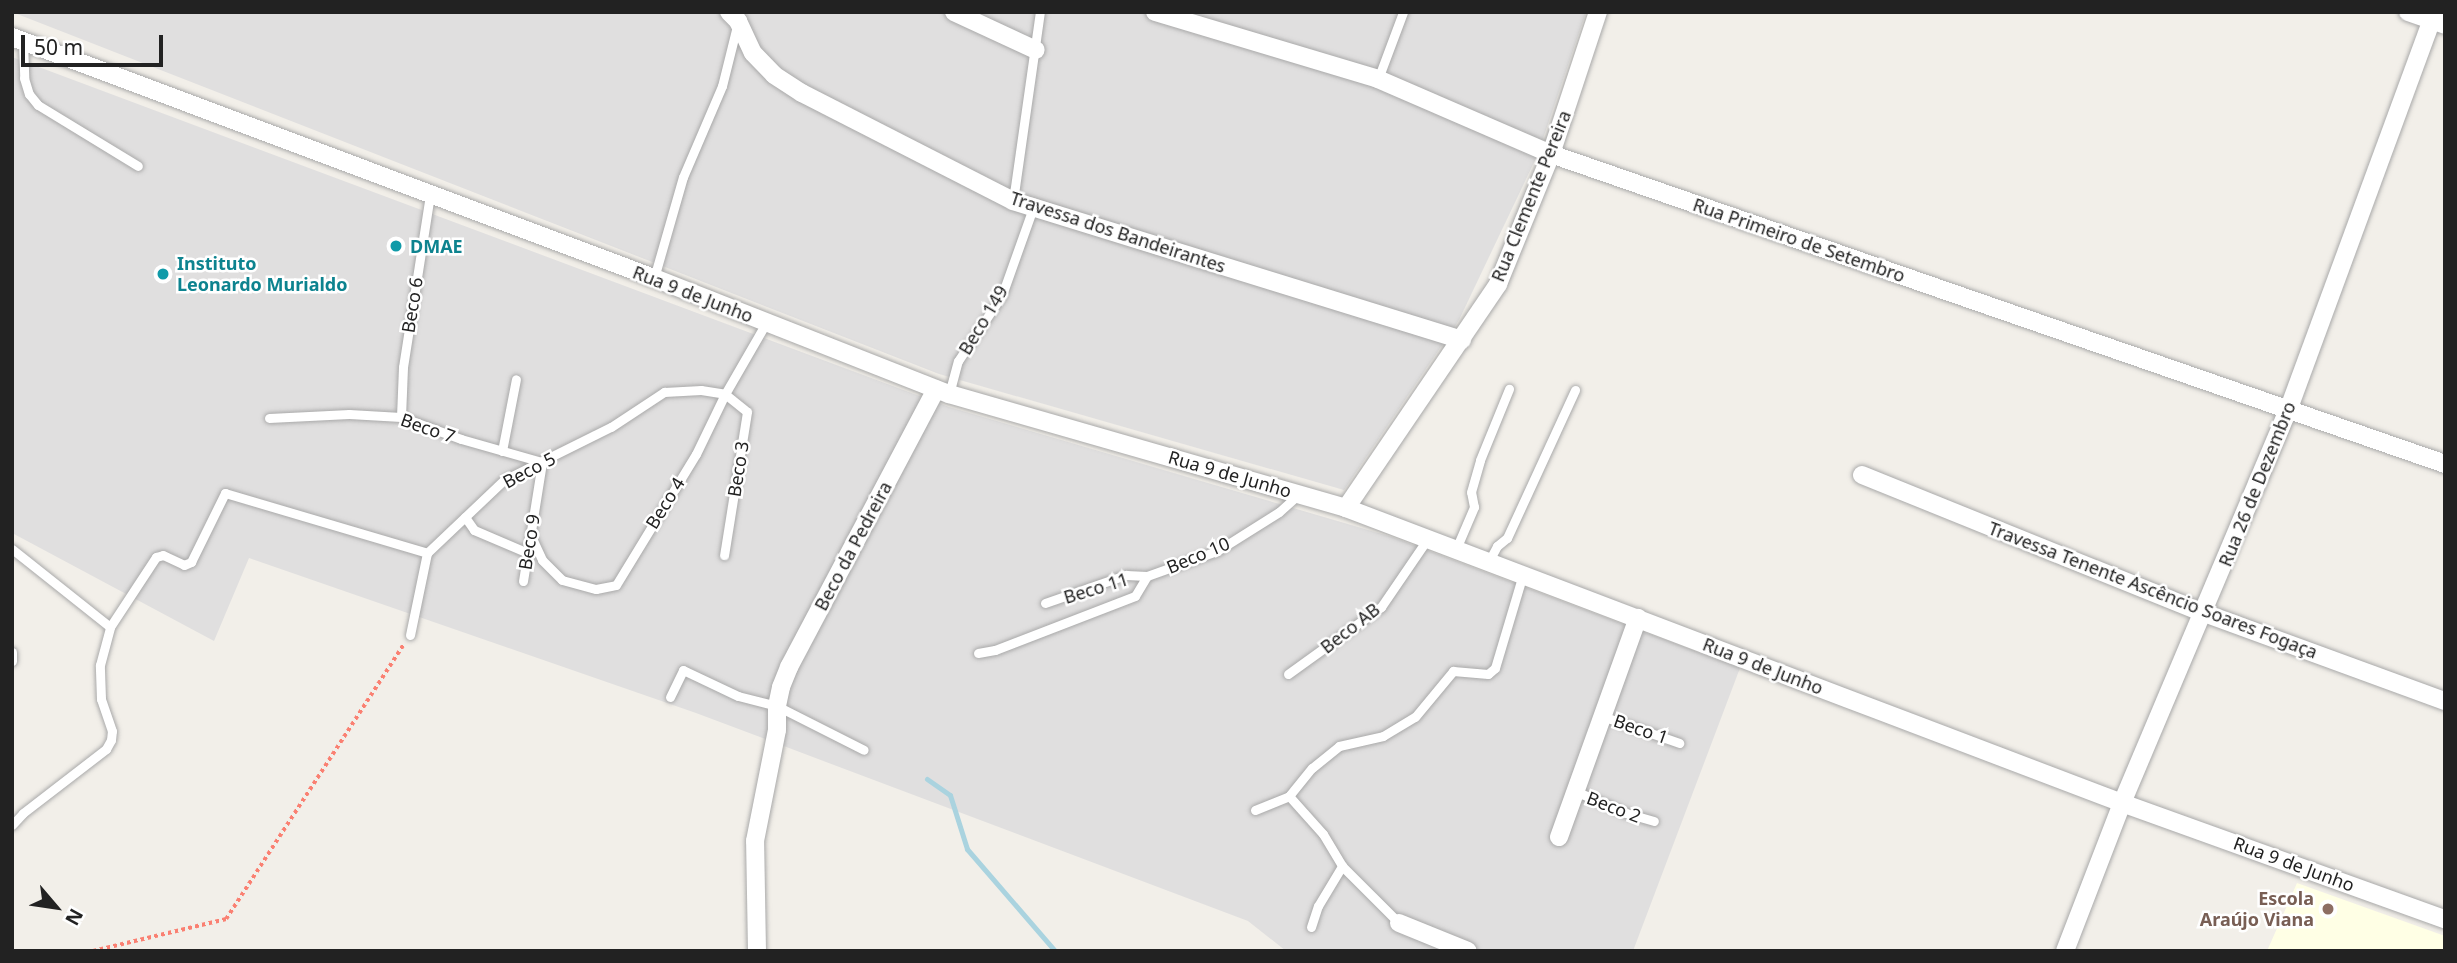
<!DOCTYPE html>
<meta charset="utf-8">
<style>
body{margin:0}
#map{position:relative;width:2457px;height:963px;overflow:hidden;background:#f2efe9;font-family:"Noto Sans",sans-serif}
div>[style]{position:absolute}
.residential>*{inset:0;background:#e0dfdf}
.education>*{inset:0;background:#ffffe5}
.stream>*{height:5px;margin:-2.5px;padding:0 2.5px;transform-origin:2.5px;border-radius:2.5px;background:#aad3df}
.path>*{height:3.5px;margin-top:-1.75px;transform-origin:0;background:repeating-linear-gradient(90deg,#fa8072 0 3.5px,transparent 0 7px)}
.roads{filter:drop-shadow(0 0 2px #a9a9a9) drop-shadow(0 0 2px #a9a9a9)}
.service>*{height:9px;margin:-4.5px;padding:0 4.5px;transform-origin:4.5px;border-radius:4.5px;background:#fff}
.minor>*{height:18px;margin:-9px;padding:0 9px;transform-origin:9px;border-radius:9px;background:#fff}
.dots>*{width:19px;height:19px;translate:-50% -50%;box-sizing:border-box;border:4px solid #fff;border-radius:50%}
span{translate:-50% -50%;white-space:nowrap;text-align:center;line-height:1.15;-webkit-text-stroke:5px #fff;paint-order:stroke}
.street-label{font-size:18px;color:#222}
.culture-label{font-size:18px;color:#0d838f;font-weight:700}
.left{translate:0 -50%;text-align:left}
.education-label{font-size:18px;color:#785e54;font-weight:700}
.right{translate:-100% -50%;text-align:right}
.frame{position:absolute;inset:0;border:14px solid #222;pointer-events:none}
.north{position:absolute;left:21px;top:872px;width:70px;height:70px;-webkit-text-stroke:5px #fff;paint-order:stroke;rotate:119deg;font-size:19px;font-weight:700;line-height:28px;text-align:center;color:#222}
.north::after{content:'';display:block;margin:auto;width:24px;height:32px;background:#222;clip-path:polygon(50% 0,100% 100%,50% 72%,0 100%)}
.scale{position:absolute;left:21px;top:35px;width:142px;height:32px;box-sizing:border-box;border:4px solid #222;border-top:0;padding-left:9px;font-size:21px;line-height:24px;white-space:nowrap;color:#222;-webkit-text-stroke:5px #fff;paint-order:stroke}
</style>
<div id="map">
<div class="residential">
<i style="clip-path:polygon(12px 12px,1586px 12px,1537px 156px,1459px 320px,1344px 490px,939px 374px)"></i>
<i style="clip-path:polygon(12px 57px,949px 407px,1392px 537px,1740px 668px,1633px 951px,1286px 951px,1248px 921px,696px 713px,249px 558px,214px 641px,14px 534px,12px 536px)"></i>
</div>
<div class="education">
<i style="clip-path:polygon(2297px 883px,2445px 936px,2445px 951px,2267px 951px)"></i>
</div>
<div class="stream">
<i style="left:927px;top:779px;width:28px;rotate:35deg"></i>
<i style="left:950px;top:795px;width:57px;rotate:72.5deg"></i>
<i style="left:967px;top:849px;width:135px;rotate:49.2deg"></i>
</div>
<div class="path">
<i style="left:93px;top:951px;width:137px;rotate:-13.5deg"></i>
<i style="left:226px;top:919px;width:326px;rotate:-57.1deg"></i>
</div>
<div class="roads">
<div class="service">
<i style="left:23px;top:41px;width:37px;rotate:88deg"></i>
<i style="left:24px;top:78px;width:17px;rotate:73deg"></i>
<i style="left:29px;top:94px;width:14px;rotate:51deg"></i>
<i style="left:38px;top:105px;width:117px;rotate:31.4deg"></i>
<i style="left:1378px;top:79px;width:72px;rotate:-69.5deg"></i>
<i style="left:1013px;top:201px;width:191px;rotate:-81.9deg"></i>
<i style="left:654px;top:278px;width:105px;rotate:-74deg"></i>
<i style="left:683px;top:177px;width:99px;rotate:-66.8deg"></i>
<i style="left:722px;top:86px;width:62px;rotate:-76deg"></i>
<i style="left:949px;top:394px;width:34px;rotate:-75deg"></i>
<i style="left:958px;top:361px;width:79px;rotate:-56.3deg"></i>
<i style="left:1002px;top:295px;width:92px;rotate:-70.4deg"></i>
<i style="left:401px;top:417px;width:50px;rotate:-87.7deg"></i>
<i style="left:403px;top:367px;width:175px;rotate:-81.1deg"></i>
<i style="left:269px;top:418px;width:80px;rotate:-2.9deg"></i>
<i style="left:349px;top:414px;width:52px;rotate:3.3deg"></i>
<i style="left:401px;top:417px;width:64px;rotate:20.1deg"></i>
<i style="left:461px;top:439px;width:84px;rotate:15.9deg"></i>
<i style="left:502px;top:451px;width:73px;rotate:-79deg"></i>
<i style="left:465px;top:517px;width:16px;rotate:55deg"></i>
<i style="left:474px;top:530px;width:59px;rotate:23.1deg"></i>
<i style="left:531px;top:536px;width:26px;rotate:65deg"></i>
<i style="left:542px;top:560px;width:28px;rotate:45deg"></i>
<i style="left:562px;top:580px;width:35px;rotate:15deg"></i>
<i style="left:596px;top:589px;width:20px;rotate:-11deg"></i>
<i style="left:616px;top:585px;width:153px;rotate:-58.6deg"></i>
<i style="left:696px;top:454px;width:67px;rotate:-64.2deg"></i>
<i style="left:725px;top:394px;width:82px;rotate:-60deg"></i>
<i style="left:12px;top:549px;width:125px;rotate:38.5deg"></i>
<i style="left:110px;top:627px;width:84px;rotate:-56.7deg"></i>
<i style="left:156px;top:557px;width:7px;rotate:-16deg"></i>
<i style="left:163px;top:555px;width:23px;rotate:25deg"></i>
<i style="left:184px;top:565px;width:8px;rotate:-23deg"></i>
<i style="left:191px;top:562px;width:77px;rotate:-63.8deg"></i>
<i style="left:225px;top:493px;width:211px;rotate:16.5deg"></i>
<i style="left:1456px;top:549px;width:46px;rotate:-66.8deg"></i>
<i style="left:1474px;top:507px;width:15px;rotate:-101deg"></i>
<i style="left:1471px;top:492px;width:33px;rotate:-74deg"></i>
<i style="left:1480px;top:460px;width:77px;rotate:-67.8deg"></i>
<i style="left:1489px;top:561px;width:17px;rotate:-62deg"></i>
<i style="left:1497px;top:546px;width:13px;rotate:-39deg"></i>
<i style="left:1507px;top:538px;width:163px;rotate:-65.3deg"></i>
<i style="left:523px;top:581px;width:121px;rotate:-80.9deg"></i>
<i style="left:1045px;top:603px;width:86px;rotate:-19.1deg"></i>
<i style="left:1126px;top:575px;width:21px;rotate:3deg"></i>
<i style="left:410px;top:635px;width:84px;rotate:-78.3deg"></i>
<i style="left:427px;top:553px;width:106px;rotate:-43.5deg"></i>
<i style="left:504px;top:480px;width:119px;rotate:-26.4deg"></i>
<i style="left:611px;top:427px;width:64px;rotate:-33.4deg"></i>
<i style="left:664px;top:392px;width:37px;rotate:-3deg"></i>
<i style="left:701px;top:390px;width:24px;rotate:9deg"></i>
<i style="left:725px;top:394px;width:28px;rotate:39deg"></i>
<i style="left:747px;top:412px;width:145px;rotate:99.1deg"></i>
<i style="left:12px;top:652px;width:9px;rotate:90deg"></i>
<i style="left:978px;top:653px;width:17px;rotate:-10deg"></i>
<i style="left:995px;top:650px;width:150px;rotate:-21.1deg"></i>
<i style="left:1135px;top:596px;width:23px;rotate:-59deg"></i>
<i style="left:1147px;top:576px;width:74px;rotate:-19.7deg"></i>
<i style="left:1217px;top:551px;width:73px;rotate:-32.2deg"></i>
<i style="left:1279px;top:512px;width:27px;rotate:-42deg"></i>
<i style="left:1288px;top:674px;width:115px;rotate:-35.8deg"></i>
<i style="left:1381px;top:607px;width:83px;rotate:-55.7deg"></i>
<i style="left:670px;top:697px;width:30px;rotate:-64deg"></i>
<i style="left:683px;top:670px;width:61px;rotate:25.3deg"></i>
<i style="left:738px;top:696px;width:40px;rotate:14.4deg"></i>
<i style="left:777px;top:706px;width:97px;rotate:26.8deg"></i>
<i style="left:1602px;top:716px;width:82px;rotate:19.3deg"></i>
<i style="left:1575px;top:791px;width:56px;rotate:23.3deg"></i>
<i style="left:1626px;top:813px;width:29px;rotate:16deg"></i>
<i style="left:1289px;top:796px;width:36px;rotate:-51deg"></i>
<i style="left:1312px;top:768px;width:35px;rotate:-39deg"></i>
<i style="left:1339px;top:746px;width:45px;rotate:-12.8deg"></i>
<i style="left:1383px;top:736px;width:37px;rotate:-31deg"></i>
<i style="left:1415px;top:717px;width:60px;rotate:-50.4deg"></i>
<i style="left:1453px;top:671px;width:35px;rotate:5deg"></i>
<i style="left:1488px;top:674px;width:9px;rotate:-41deg"></i>
<i style="left:1495px;top:668px;width:98px;rotate:-73.4deg"></i>
<i style="left:1255px;top:810px;width:37px;rotate:-22deg"></i>
<i style="left:1289px;top:796px;width:51px;rotate:48.2deg"></i>
<i style="left:1323px;top:834px;width:37px;rotate:59deg"></i>
<i style="left:1342px;top:866px;width:81px;rotate:45deg"></i>
<i style="left:12px;top:825px;width:16px;rotate:-47deg"></i>
<i style="left:23px;top:813px;width:105px;rotate:-37.6deg"></i>
<i style="left:106px;top:749px;width:10px;rotate:-61deg"></i>
<i style="left:111px;top:740px;width:9px;rotate:-84deg"></i>
<i style="left:112px;top:731px;width:34px;rotate:-109deg"></i>
<i style="left:101px;top:699px;width:34px;rotate:-92deg"></i>
<i style="left:100px;top:665px;width:39px;rotate:-75deg"></i>
<i style="left:1311px;top:927px;width:22px;rotate:-72deg"></i>
<i style="left:1318px;top:906px;width:47px;rotate:-59deg"></i>
</div>
<div class="minor">
<i style="left:729px;top:12px;width:13px;rotate:45deg"></i>
<i style="left:738px;top:21px;width:35px;rotate:65deg"></i>
<i style="left:753px;top:53px;width:30px;rotate:46deg"></i>
<i style="left:774px;top:75px;width:33px;rotate:33deg"></i>
<i style="left:802px;top:93px;width:237px;rotate:27.1deg"></i>
<i style="left:1013px;top:201px;width:470px;rotate:17.2deg"></i>
<i style="left:954px;top:12px;width:90px;rotate:24.9deg"></i>
<i style="left:1155px;top:12px;width:233px;rotate:16.7deg"></i>
<i style="left:1378px;top:79px;width:189px;rotate:23.4deg"></i>
<i style="left:1551px;top:154px;width:946px;rotate:19.12deg"></i>
<i style="left:2408px;top:12px;width:39px;rotate:19deg"></i>
<i style="left:12px;top:37px;width:686px;rotate:20.58deg"></i>
<i style="left:654px;top:278px;width:317px;rotate:21.5deg"></i>
<i style="left:949px;top:394px;width:413px;rotate:16deg"></i>
<i style="left:1346px;top:508px;width:830px;rotate:20.81deg"></i>
<i style="left:2122px;top:803px;width:343px;rotate:19.8deg"></i>
<i style="left:1862px;top:475px;width:369px;rotate:22deg"></i>
<i style="left:2204px;top:613px;width:257px;rotate:20.1deg"></i>
<i style="left:1346px;top:508px;width:271px;rotate:-55.8deg"></i>
<i style="left:1498px;top:284px;width:140px;rotate:-67.8deg"></i>
<i style="left:1551px;top:154px;width:150px;rotate:-71.7deg"></i>
<i style="left:1559px;top:837px;width:233px;rotate:-70.2deg"></i>
<i style="left:1399px;top:923px;width:74px;rotate:22.1deg"></i>
<i style="left:757px;top:951px;width:110px;rotate:-91deg"></i>
<i style="left:755px;top:841px;width:113px;rotate:-78.8deg"></i>
<i style="left:777px;top:730px;width:24px;rotate:-90deg"></i>
<i style="left:777px;top:706px;width:19px;rotate:-78deg"></i>
<i style="left:781px;top:687px;width:22px;rotate:-68deg"></i>
<i style="left:789px;top:667px;width:314px;rotate:-62.1deg"></i>
<i style="left:2065px;top:951px;width:159px;rotate:-68.9deg"></i>
<i style="left:2122px;top:803px;width:429px;rotate:-67.1deg"></i>
<i style="left:2289px;top:408px;width:422px;rotate:-69.8deg"></i>
</div>
</div>
<div class="dots">
<i style="left:396px;top:246px;background:#0f9aa8"></i>
<i style="left:163px;top:274px;background:#0f9aa8"></i>
<i style="left:2328px;top:909px;background:#8d6e63"></i>
</div>
<div class="street-label">
<span style="left:1531px;top:196px;rotate:-68deg">Rua Clemente Pereira</span>
<span style="left:1118px;top:232px;rotate:18deg">Travessa dos Bandeirantes</span>
<span style="left:1799px;top:240px;rotate:19deg">Rua Primeiro de Setembro</span>
<span style="left:693px;top:294px;rotate:21deg">Rua 9 de Junho</span>
<span style="left:412px;top:305px;rotate:-81deg">Beco 6</span>
<span style="left:983px;top:320px;rotate:-59deg">Beco 149</span>
<span style="left:428px;top:428px;rotate:19deg">Beco 7</span>
<span style="left:738px;top:469px;rotate:-81deg">Beco 3</span>
<span style="left:529px;top:470px;rotate:-28deg">Beco 5</span>
<span style="left:1230px;top:474px;rotate:16deg">Rua 9 de Junho</span>
<span style="left:2257px;top:484px;rotate:-68deg">Rua 26 de Dezembro</span>
<span style="left:665px;top:503px;rotate:-58deg">Beco 4</span>
<span style="left:529px;top:542px;rotate:-81deg">Beco 9</span>
<span style="left:853px;top:546px;rotate:-62deg">Beco da Pedreira</span>
<span style="left:1198px;top:555px;rotate:-23deg">Beco 10</span>
<span style="left:1096px;top:588px;rotate:-17deg">Beco 11</span>
<span style="left:2153px;top:590px;rotate:21deg">Travessa Tenente Ascêncio Soares Fogaça</span>
<span style="left:1350px;top:628px;rotate:-38deg">Beco AB</span>
<span style="left:1763px;top:666px;rotate:21deg">Rua 9 de Junho</span>
<span style="left:1641px;top:729px;rotate:19deg">Beco 1</span>
<span style="left:1614px;top:807px;rotate:21deg">Beco 2</span>
<span style="left:2294px;top:864px;rotate:20deg">Rua 9 de Junho</span>
</div>
<div class="culture-label">
<span class="left" style="left:410px;top:246px">DMAE</span>
<span class="left" style="left:177px;top:274px">Instituto<br>Leonardo Murialdo</span>
</div>
<div class="education-label">
<span class="right" style="left:2314px;top:909px">Escola<br>Araújo Viana</span>
</div>
<div class="frame"></div>
<div class="north">N</div>
<div class="scale">50 m</div>
</div>
